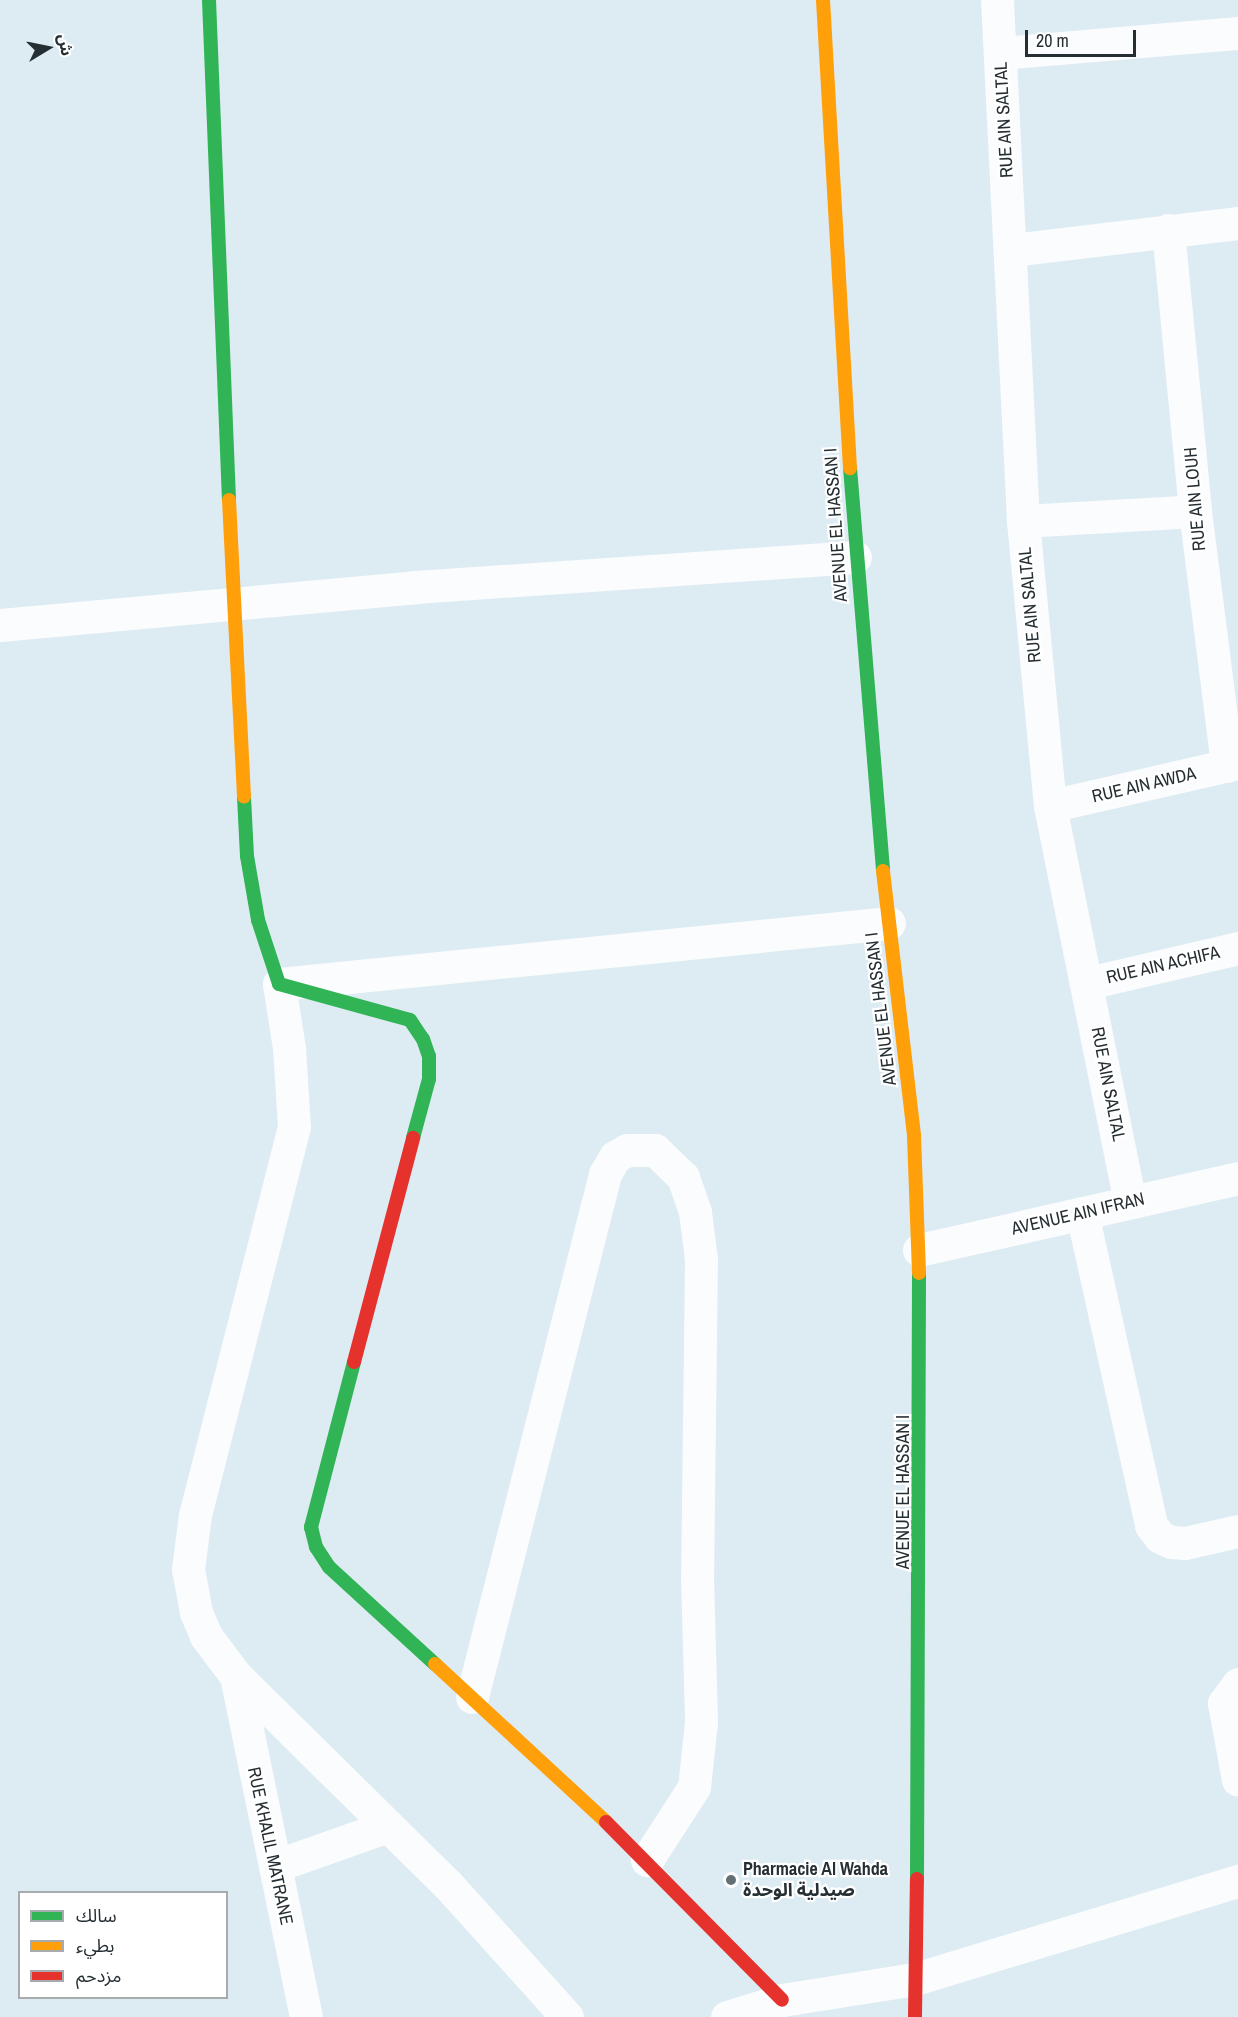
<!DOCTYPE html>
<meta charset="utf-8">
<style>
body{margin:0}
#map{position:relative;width:1238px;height:2017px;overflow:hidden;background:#ddebf3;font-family:"Archivo Narrow","Noto Sans Arabic",sans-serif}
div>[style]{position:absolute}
.street>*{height:33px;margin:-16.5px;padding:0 16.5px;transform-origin:16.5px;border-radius:16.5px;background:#fafcfd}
.fast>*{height:14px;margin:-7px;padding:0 7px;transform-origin:7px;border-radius:7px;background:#30b455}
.slow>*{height:14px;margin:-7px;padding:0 7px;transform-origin:7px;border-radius:7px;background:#ff9f0a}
.jam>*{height:14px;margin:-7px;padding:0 7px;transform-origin:7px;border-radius:7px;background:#e5322d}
.dots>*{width:16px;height:16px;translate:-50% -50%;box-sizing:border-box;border:3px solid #fff;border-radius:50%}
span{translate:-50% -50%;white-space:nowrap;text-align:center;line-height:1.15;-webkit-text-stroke:4.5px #fff;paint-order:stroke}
.street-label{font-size:18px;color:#252e33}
.poi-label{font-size:18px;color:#252e33;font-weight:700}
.left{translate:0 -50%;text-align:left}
.legend{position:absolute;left:18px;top:1891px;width:210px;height:108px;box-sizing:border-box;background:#fff;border:2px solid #a8abad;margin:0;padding:8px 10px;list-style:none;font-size:18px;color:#252e33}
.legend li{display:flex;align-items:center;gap:12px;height:30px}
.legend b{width:30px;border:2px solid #a8abad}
.north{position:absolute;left:18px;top:18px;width:60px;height:60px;-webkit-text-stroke:4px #fff;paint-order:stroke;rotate:80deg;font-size:16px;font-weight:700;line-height:24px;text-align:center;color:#252e33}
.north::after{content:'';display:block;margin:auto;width:21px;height:27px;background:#252e33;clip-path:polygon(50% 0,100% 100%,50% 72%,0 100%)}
.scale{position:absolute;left:1025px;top:30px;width:111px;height:27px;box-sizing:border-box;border:3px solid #252e33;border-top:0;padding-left:8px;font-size:18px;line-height:21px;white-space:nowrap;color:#252e33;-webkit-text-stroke:4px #fff;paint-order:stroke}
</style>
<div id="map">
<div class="street">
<i style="left:997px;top:0;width:522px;rotate:87.14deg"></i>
<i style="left:1023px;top:521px;width:286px;rotate:84.6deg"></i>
<i style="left:1050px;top:806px;width:404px;rotate:78.6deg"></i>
<i style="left:1000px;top:53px;width:239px;rotate:-4.8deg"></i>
<i style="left:1168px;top:230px;width:282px;rotate:84.5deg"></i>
<i style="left:1195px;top:511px;width:257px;rotate:82.8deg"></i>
<i style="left:1012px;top:250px;width:228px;rotate:-6.8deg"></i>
<i style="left:1023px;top:521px;width:172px;rotate:-3.3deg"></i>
<i style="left:0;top:625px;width:417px;rotate:-5.2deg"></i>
<i style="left:415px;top:587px;width:441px;rotate:-3.9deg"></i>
<i style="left:1050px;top:806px;width:193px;rotate:-12.9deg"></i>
<i style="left:1088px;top:983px;width:154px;rotate:-13.1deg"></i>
<i style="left:1082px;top:1213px;width:320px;rotate:77.5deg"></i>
<i style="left:1151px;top:1525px;width:15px;rotate:53deg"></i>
<i style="left:1160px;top:1537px;width:12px;rotate:24deg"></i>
<i style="left:1171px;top:1542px;width:14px;rotate:4deg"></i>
<i style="left:1185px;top:1543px;width:54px;rotate:-12.8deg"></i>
<i style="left:919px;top:1250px;width:327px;rotate:-12.7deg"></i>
<i style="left:236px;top:1676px;width:348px;rotate:78.4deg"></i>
<i style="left:1238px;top:1684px;width:24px;rotate:126deg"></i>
<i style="left:1224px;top:1703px;width:78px;rotate:79.7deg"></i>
<i style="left:472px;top:1697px;width:540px;rotate:-75.73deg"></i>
<i style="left:605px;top:1174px;width:20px;rotate:-60deg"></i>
<i style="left:615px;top:1157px;width:14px;rotate:-30deg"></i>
<i style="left:627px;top:1150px;width:28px"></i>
<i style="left:655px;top:1150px;width:39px;rotate:44deg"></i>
<i style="left:683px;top:1177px;width:37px;rotate:71deg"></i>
<i style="left:695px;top:1212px;width:47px;rotate:82.7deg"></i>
<i style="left:701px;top:1259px;width:317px;rotate:90.7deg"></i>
<i style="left:697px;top:1576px;width:146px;rotate:88.4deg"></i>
<i style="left:701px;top:1722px;width:65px;rotate:96.1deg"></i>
<i style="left:694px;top:1787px;width:87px;rotate:122.8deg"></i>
<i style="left:275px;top:1866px;width:120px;rotate:-19.5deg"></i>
<i style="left:567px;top:2017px;width:178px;rotate:-132deg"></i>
<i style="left:448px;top:1885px;width:298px;rotate:-135.4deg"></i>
<i style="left:236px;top:1676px;width:50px;rotate:-126.9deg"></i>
<i style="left:206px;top:1636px;width:26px;rotate:-113deg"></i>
<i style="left:196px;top:1612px;width:44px;rotate:-100.5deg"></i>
<i style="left:188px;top:1569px;width:54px;rotate:-82.6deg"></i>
<i style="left:195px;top:1515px;width:400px;rotate:-75.7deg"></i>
<i style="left:294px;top:1127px;width:79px;rotate:-93.6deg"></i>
<i style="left:289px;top:1048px;width:65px;rotate:-98.9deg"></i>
<i style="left:279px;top:984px;width:613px;rotate:-5.71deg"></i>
<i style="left:727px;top:2017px;width:58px;rotate:-17.2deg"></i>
<i style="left:782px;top:2000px;width:135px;rotate:-9deg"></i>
<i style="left:915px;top:1979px;width:338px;rotate:-16.9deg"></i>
</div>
<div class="fast">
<i style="left:209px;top:0;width:500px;rotate:87.71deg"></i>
<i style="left:850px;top:468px;width:404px;rotate:85.3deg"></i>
<i style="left:244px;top:797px;width:59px;rotate:87.1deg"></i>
<i style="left:247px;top:856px;width:65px;rotate:80.2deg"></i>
<i style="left:258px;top:920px;width:67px;rotate:71.8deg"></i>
<i style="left:279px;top:984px;width:136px;rotate:15.4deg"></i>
<i style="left:410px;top:1020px;width:23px;rotate:56deg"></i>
<i style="left:423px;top:1039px;width:18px;rotate:71deg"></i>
<i style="left:429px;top:1056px;width:23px;rotate:90deg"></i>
<i style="left:429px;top:1079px;width:61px;rotate:105.2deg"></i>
<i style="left:354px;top:1362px;width:171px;rotate:104.6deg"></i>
<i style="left:311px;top:1527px;width:21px;rotate:76deg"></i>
<i style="left:316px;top:1547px;width:24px;rotate:57deg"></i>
<i style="left:329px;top:1567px;width:144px;rotate:42.5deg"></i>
<i style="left:917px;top:1879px;width:606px;rotate:-89.81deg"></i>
</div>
<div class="slow">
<i style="left:823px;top:0;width:469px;rotate:86.7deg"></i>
<i style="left:229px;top:500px;width:297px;rotate:87.1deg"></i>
<i style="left:883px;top:871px;width:267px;rotate:83.3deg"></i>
<i style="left:914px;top:1136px;width:137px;rotate:87.9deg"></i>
<i style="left:435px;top:1664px;width:233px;rotate:42.7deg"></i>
</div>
<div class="jam">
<i style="left:354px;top:1362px;width:232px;rotate:-75.2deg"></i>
<i style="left:606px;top:1822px;width:250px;rotate:45.3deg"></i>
<i style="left:915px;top:2017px;width:138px;rotate:-89.2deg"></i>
</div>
<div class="dots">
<i style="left:731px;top:1880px;background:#657076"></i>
</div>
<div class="street-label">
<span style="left:1004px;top:120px;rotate:-93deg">RUE AIN SALTAL</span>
<span style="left:1195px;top:499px;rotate:-95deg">RUE AIN LOUH</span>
<span style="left:836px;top:525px;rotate:-94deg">AVENUE EL HASSAN I</span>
<span style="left:1030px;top:605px;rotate:-95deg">RUE AIN SALTAL</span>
<span style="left:1144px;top:785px;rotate:-13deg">RUE AIN AWDA</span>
<span style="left:1163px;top:965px;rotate:-13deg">RUE AIN ACHIFA</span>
<span style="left:881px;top:1009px;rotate:-97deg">AVENUE EL HASSAN I</span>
<span style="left:1108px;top:1084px;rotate:79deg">RUE AIN SALTAL</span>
<span style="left:1078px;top:1214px;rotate:-13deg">AVENUE AIN IFRAN</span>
<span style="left:903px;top:1492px;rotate:-90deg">AVENUE EL HASSAN I</span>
<span style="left:270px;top:1846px;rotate:78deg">RUE KHALIL MATRANE</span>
</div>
<div class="poi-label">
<span class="left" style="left:743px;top:1880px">Pharmacie Al Wahda<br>صيدلية الوحدة</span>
</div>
<ul class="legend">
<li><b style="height:8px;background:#30b455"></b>سالك</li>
<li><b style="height:8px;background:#ff9f0a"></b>بطيء</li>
<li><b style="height:8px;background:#e5322d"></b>مزدحم</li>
</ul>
<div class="north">ش</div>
<div class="scale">20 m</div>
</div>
